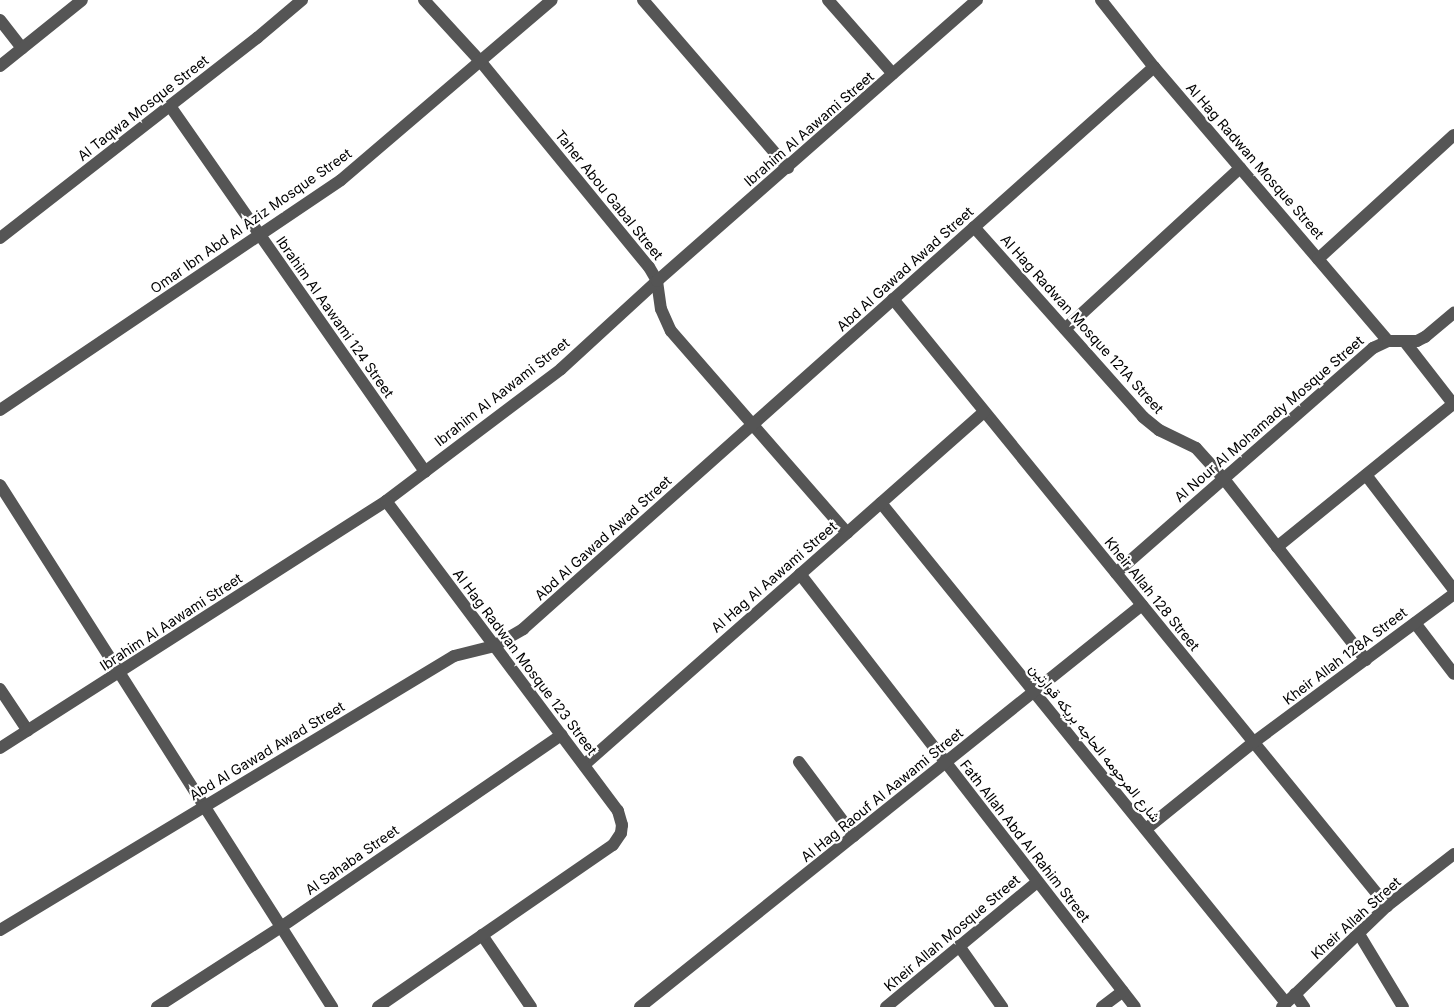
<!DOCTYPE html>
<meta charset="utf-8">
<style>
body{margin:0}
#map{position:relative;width:1454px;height:1007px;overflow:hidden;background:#fff;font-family:Inter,Vazirmatn,sans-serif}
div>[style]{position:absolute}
.minor>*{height:12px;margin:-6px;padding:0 6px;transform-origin:6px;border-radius:6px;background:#555}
span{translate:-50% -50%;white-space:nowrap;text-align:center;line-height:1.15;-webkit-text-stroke:4.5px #fff;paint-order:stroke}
.street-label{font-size:14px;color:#000}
</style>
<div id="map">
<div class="minor">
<i style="left:424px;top:0;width:84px;rotate:47.4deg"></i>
<i style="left:481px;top:62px;width:265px;rotate:50.7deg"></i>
<i style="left:649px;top:267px;width:16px;rotate:60deg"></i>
<i style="left:657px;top:281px;width:28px;rotate:82deg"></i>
<i style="left:661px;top:309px;width:24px;rotate:66deg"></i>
<i style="left:671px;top:331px;width:268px;rotate:48.9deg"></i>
<i style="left:643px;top:0;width:222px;rotate:49.2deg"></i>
<i style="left:828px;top:0;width:98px;rotate:48.7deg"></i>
<i style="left:1101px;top:0;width:85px;rotate:51.7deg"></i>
<i style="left:1154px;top:67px;width:360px;rotate:49.5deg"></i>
<i style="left:0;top:20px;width:36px;rotate:52deg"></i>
<i style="left:0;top:66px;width:105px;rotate:-38.8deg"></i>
<i style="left:170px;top:106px;width:446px;rotate:55.1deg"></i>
<i style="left:974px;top:227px;width:254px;rotate:48.3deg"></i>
<i style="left:1143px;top:417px;width:21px;rotate:39deg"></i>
<i style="left:1159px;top:430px;width:41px;rotate:25.9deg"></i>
<i style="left:1196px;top:448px;width:42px;rotate:47.9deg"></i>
<i style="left:1224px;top:479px;width:230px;rotate:51.9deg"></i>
<i style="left:0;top:238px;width:326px;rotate:-37.9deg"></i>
<i style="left:257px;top:38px;width:59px;rotate:-40.2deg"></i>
<i style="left:1318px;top:259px;width:184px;rotate:-42.4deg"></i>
<i style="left:893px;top:299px;width:783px;rotate:50.86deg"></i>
<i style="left:1065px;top:329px;width:238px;rotate:-42.6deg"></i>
<i style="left:1405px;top:342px;width:80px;rotate:52.1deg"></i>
<i style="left:0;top:410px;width:411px;rotate:-34deg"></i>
<i style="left:341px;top:180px;width:277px;rotate:-40.5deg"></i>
<i style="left:1366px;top:475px;width:145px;rotate:52.6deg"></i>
<i style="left:0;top:485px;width:619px;rotate:57.54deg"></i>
<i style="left:881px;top:503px;width:643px;rotate:50.99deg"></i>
<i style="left:1277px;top:547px;width:227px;rotate:-39.1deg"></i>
<i style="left:1116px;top:573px;width:342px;rotate:-41.2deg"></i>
<i style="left:1373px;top:348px;width:17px;rotate:-25deg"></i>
<i style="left:1388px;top:341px;width:29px"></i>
<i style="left:1417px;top:341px;width:9px;rotate:-27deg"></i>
<i style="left:1425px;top:337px;width:38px;rotate:-40deg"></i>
<i style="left:800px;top:574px;width:547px;rotate:52.27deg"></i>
<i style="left:1415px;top:623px;width:64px;rotate:52.6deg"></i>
<i style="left:0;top:689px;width:50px;rotate:56.3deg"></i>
<i style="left:0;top:748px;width:458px;rotate:-32.6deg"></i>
<i style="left:386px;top:501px;width:219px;rotate:-37deg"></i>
<i style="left:561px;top:369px;width:130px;rotate:-42.5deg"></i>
<i style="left:657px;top:281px;width:426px;rotate:-41.3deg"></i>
<i style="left:799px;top:762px;width:92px;rotate:53.4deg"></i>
<i style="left:584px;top:765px;width:533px;rotate:-41.43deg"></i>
<i style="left:1146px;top:829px;width:139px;rotate:-38.9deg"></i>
<i style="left:1254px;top:742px;width:249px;rotate:-36.5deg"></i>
<i style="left:0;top:930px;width:530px;rotate:-31.11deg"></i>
<i style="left:454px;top:656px;width:41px;rotate:-14deg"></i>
<i style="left:494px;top:646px;width:34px;rotate:-30deg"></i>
<i style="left:523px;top:629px;width:845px;rotate:-41.69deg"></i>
<i style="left:1359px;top:934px;width:85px;rotate:58.9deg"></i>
<i style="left:482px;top:935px;width:87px;rotate:55.8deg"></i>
<i style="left:959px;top:946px;width:75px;rotate:54.8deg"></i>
<i style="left:1295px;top:994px;width:16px;rotate:55deg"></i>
<i style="left:157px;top:1007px;width:148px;rotate:-32.8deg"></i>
<i style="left:281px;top:927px;width:340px;rotate:-34.4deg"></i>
<i style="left:378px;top:1007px;width:285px;rotate:-34.6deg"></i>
<i style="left:613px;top:845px;width:14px;rotate:-56deg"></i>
<i style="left:621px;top:833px;width:8px;rotate:-83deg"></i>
<i style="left:622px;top:825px;width:15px;rotate:-106deg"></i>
<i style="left:618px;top:811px;width:387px;rotate:-126.8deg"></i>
<i style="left:640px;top:1007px;width:643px;rotate:-38.69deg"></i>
<i style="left:886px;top:1007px;width:196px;rotate:-39.6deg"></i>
<i style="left:1102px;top:1007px;width:26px;rotate:-37deg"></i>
<i style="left:1282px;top:1007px;width:146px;rotate:-43.9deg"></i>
<i style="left:1387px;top:906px;width:85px;rotate:-37.8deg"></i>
</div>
<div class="street-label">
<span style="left:143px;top:108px;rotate:-38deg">Al Taqwa Mosque Street</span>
<span style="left:809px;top:129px;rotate:-41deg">Ibrahim Al Aawami Street</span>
<span style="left:1255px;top:161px;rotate:49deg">Al Hag Radwan Mosque Street</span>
<span style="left:609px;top:195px;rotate:51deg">Taher Abou Gabal Street</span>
<span style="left:251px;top:221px;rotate:-35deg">Omar Ibn Abd Al Aziz Mosque Street</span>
<span style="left:905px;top:269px;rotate:-42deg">Abd Al Gawad Awad Street</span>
<span style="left:335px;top:317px;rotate:55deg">Ibrahim Al Aawami 124 Street</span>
<span style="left:1082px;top:324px;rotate:48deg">Al Hag Radwan Mosque 121A Street</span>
<span style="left:502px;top:392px;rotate:-38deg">Ibrahim Al Aawami Street</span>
<span style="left:1269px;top:419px;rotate:-41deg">Al Nour Al Mohamady Mosque Street</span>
<span style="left:603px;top:538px;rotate:-42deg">Abd Al Gawad Awad Street</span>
<span style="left:774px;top:577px;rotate:-41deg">Al Hag Al Aawami Street</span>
<span style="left:1152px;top:594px;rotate:51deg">Kheir Allah 128 Street</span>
<span style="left:171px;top:622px;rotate:-33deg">Ibrahim Al Aawami Street</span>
<span style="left:1345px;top:656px;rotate:-37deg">Kheir Allah 128A Street</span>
<span style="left:525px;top:662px;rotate:53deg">Al Hag Radwan Mosque 123 Street</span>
<span style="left:1095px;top:743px;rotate:51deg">شارع المرحومه الحاجه بريكه قوارتين</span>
<span style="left:267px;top:751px;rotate:-31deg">Abd Al Gawad Awad Street</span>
<span style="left:882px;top:795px;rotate:-39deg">Al Hag Raouf Al Aawami Street</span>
<span style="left:1025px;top:841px;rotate:52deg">Fath Allah Abd Al Rahim Street</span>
<span style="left:352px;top:860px;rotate:-35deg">Al Sahaba Street</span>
<span style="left:1356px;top:918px;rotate:-42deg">Kheir Allah Street</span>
<span style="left:952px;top:933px;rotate:-40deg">Kheir Allah Mosque Street</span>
</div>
</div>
